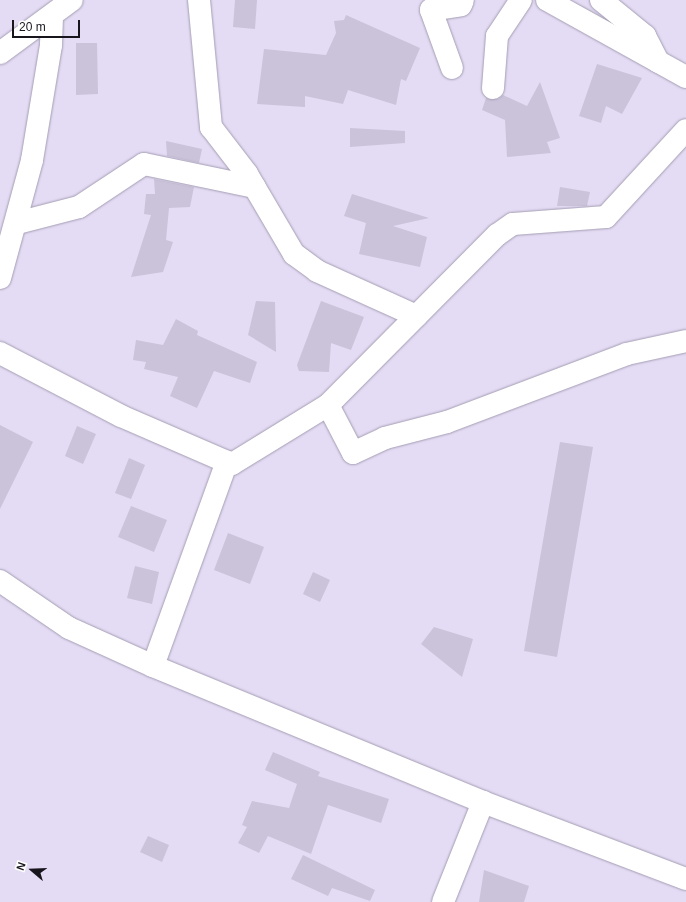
<!DOCTYPE html>
<style>
body{margin:0}
#map{position:relative;width:686px;height:902px;overflow:hidden;background:#e4dcf4;font-family:Helvetica,sans-serif}
div>[style]{position:absolute}
.building>*{inset:0;background:#cac3da}
.roads{filter:drop-shadow(0 0 1px #a49db3) drop-shadow(0 0 1px #a49db3)}
.minor>*{height:22px;margin:-11px;padding:0 11px;transform-origin:11px;border-radius:11px;background:#fff}
span{translate:-50% -50%;white-space:nowrap;text-align:center;line-height:1.15;-webkit-text-stroke:3px #fff;paint-order:stroke}
.north{position:absolute;left:12px;top:850px;width:40px;height:40px;-webkit-text-stroke:3px #fff;paint-order:stroke;rotate:289deg;font-size:11px;font-weight:700;line-height:16px;text-align:center;color:#18151d}
.north::after{content:'';display:block;margin:auto;width:14px;height:18px;background:#18151d;clip-path:polygon(50% 0,100% 100%,50% 72%,0 100%)}
.scale{position:absolute;left:12px;top:20px;width:68px;height:18px;box-sizing:border-box;border:2px solid #18151d;border-top:0;padding-left:5px;font-size:12px;line-height:14px;white-space:nowrap;color:#18151d;-webkit-text-stroke:3px #fff;paint-order:stroke}
</style>
<div id="map">
<div class="building">
<i style="clip-path:polygon(235px 0,257px 0,255px 29px,233px 27px)"></i>
<i style="clip-path:polygon(346px 15px,420px 48px,406px 81px,401px 79px,396px 105px,348px 90px,343px 104px,305px 96px,305px 107px,257px 104px,264px 49px,326px 55px,336px 33px,334px 21px,344px 20px)"></i>
<i style="clip-path:polygon(76px 43px,97px 43px,98px 94px,76px 95px)"></i>
<i style="clip-path:polygon(597px 64px,642px 78px,622px 114px,606px 106px,601px 123px,579px 116px)"></i>
<i style="clip-path:polygon(540px 82px,560px 138px,547px 142px,551px 153px,507px 157px,505px 120px,482px 110px,486px 98px,498px 99px,503px 95px,527px 106px)"></i>
<i style="clip-path:polygon(350px 128px,405px 131px,405px 143px,350px 147px)"></i>
<i style="clip-path:polygon(166px 141px,202px 149px,199px 163px,167px 156px)"></i>
<i style="clip-path:polygon(154px 179px,194px 187px,190px 207px,169px 208px,166px 240px,173px 242px,163px 272px,131px 277px,151px 215px,144px 214px,146px 194px,155px 194px)"></i>
<i style="clip-path:polygon(560px 187px,590px 192px,587px 206px,557px 206px)"></i>
<i style="clip-path:polygon(352px 194px,429px 218px,393px 226px,427px 237px,420px 267px,359px 254px,366px 223px,344px 216px)"></i>
<i style="clip-path:polygon(256px 301px,275px 302px,276px 352px,248px 335px)"></i>
<i style="clip-path:polygon(321px 301px,364px 317px,351px 350px,331px 343px,329px 372px,299px 371px,297px 365px)"></i>
<i style="clip-path:polygon(176px 319px,198px 331px,197px 335px,257px 362px,250px 383px,214px 371px,197px 408px,170px 396px,178px 377px,144px 369px,146px 362px,133px 360px,136px 340px,163px 345px)"></i>
<i style="clip-path:polygon(0 425px,33px 442px,0 509px)"></i>
<i style="clip-path:polygon(77px 426px,96px 434px,83px 464px,65px 456px)"></i>
<i style="clip-path:polygon(560px 442px,593px 447px,557px 657px,524px 651px)"></i>
<i style="clip-path:polygon(129px 458px,145px 465px,131px 499px,115px 493px)"></i>
<i style="clip-path:polygon(131px 506px,167px 520px,154px 552px,118px 537px)"></i>
<i style="clip-path:polygon(228px 533px,264px 547px,250px 584px,214px 570px)"></i>
<i style="clip-path:polygon(135px 566px,159px 572px,152px 604px,127px 598px)"></i>
<i style="clip-path:polygon(313px 572px,330px 580px,320px 602px,303px 594px)"></i>
<i style="clip-path:polygon(434px 627px,473px 639px,462px 677px,421px 644px)"></i>
<i style="clip-path:polygon(273px 752px,320px 772px,318px 776px,389px 799px,381px 823px,328px 805px,311px 854px,268px 836px,259px 853px,238px 843px,247px 827px,242px 825px,252px 801px,289px 808px,297px 784px,265px 770px)"></i>
<i style="clip-path:polygon(148px 836px,169px 845px,162px 862px,140px 852px)"></i>
<i style="clip-path:polygon(303px 855px,375px 890px,370px 901px,332px 888px,328px 896px,291px 879px)"></i>
<i style="clip-path:polygon(484px 870px,529px 886px,524px 902px,479px 902px)"></i>
</div>
<div class="roads">
<div class="minor">
<i style="left:199px;top:0;width:128px;rotate:84.6deg"></i>
<i style="left:211px;top:127px;width:59px;rotate:52.5deg"></i>
<i style="left:247px;top:174px;width:93px;rotate:59.6deg"></i>
<i style="left:294px;top:254px;width:29px;rotate:36deg"></i>
<i style="left:317px;top:271px;width:109px;rotate:24.4deg"></i>
<i style="left:547px;top:0;width:159px;rotate:29deg"></i>
<i style="left:601px;top:0;width:57px;rotate:39.3deg"></i>
<i style="left:645px;top:36px;width:29px;rotate:63deg"></i>
<i style="left:0;top:53px;width:89px;rotate:-36.4deg"></i>
<i style="left:452px;top:68px;width:62px;rotate:-109.9deg"></i>
<i style="left:431px;top:10px;width:30px;rotate:-9deg"></i>
<i style="left:461px;top:5px;width:5px;rotate:-68deg"></i>
<i style="left:493px;top:88px;width:52px;rotate:-85.6deg"></i>
<i style="left:497px;top:36px;width:43px;rotate:-56.3deg"></i>
<i style="left:17px;top:223px;width:64px;rotate:-14.5deg"></i>
<i style="left:79px;top:207px;width:78px;rotate:-33.5deg"></i>
<i style="left:144px;top:164px;width:113px;rotate:11.7deg"></i>
<i style="left:0;top:278px;width:122px;rotate:-74.8deg"></i>
<i style="left:32px;top:160px;width:117px;rotate:-80.6deg"></i>
<i style="left:51px;top:45px;width:28px;rotate:-88deg"></i>
<i style="left:0;top:353px;width:136px;rotate:27.5deg"></i>
<i style="left:121px;top:416px;width:121px;rotate:23.4deg"></i>
<i style="left:232px;top:464px;width:113px;rotate:-31.6deg"></i>
<i style="left:328px;top:405px;width:240px;rotate:-45.2deg"></i>
<i style="left:497px;top:235px;width:19px;rotate:-35deg"></i>
<i style="left:513px;top:224px;width:93px;rotate:-4.3deg"></i>
<i style="left:606px;top:217px;width:118px;rotate:-47.4deg"></i>
<i style="left:328px;top:405px;width:54px;rotate:62.5deg"></i>
<i style="left:353px;top:453px;width:35px;rotate:-25deg"></i>
<i style="left:385px;top:438px;width:64px;rotate:-14.5deg"></i>
<i style="left:447px;top:422px;width:192px;rotate:-20.7deg"></i>
<i style="left:627px;top:354px;width:60px;rotate:-12.4deg"></i>
<i style="left:0;top:581px;width:83px;rotate:34.3deg"></i>
<i style="left:69px;top:628px;width:92px;rotate:24.3deg"></i>
<i style="left:153px;top:666px;width:357px;rotate:22.4deg"></i>
<i style="left:483px;top:802px;width:217px;rotate:20.8deg"></i>
<i style="left:153px;top:666px;width:217px;rotate:-70.1deg"></i>
<i style="left:443px;top:902px;width:108px;rotate:-68.2deg"></i>
</div>
</div>
<div class="north">N</div>
<div class="scale">20 m</div>
</div>
